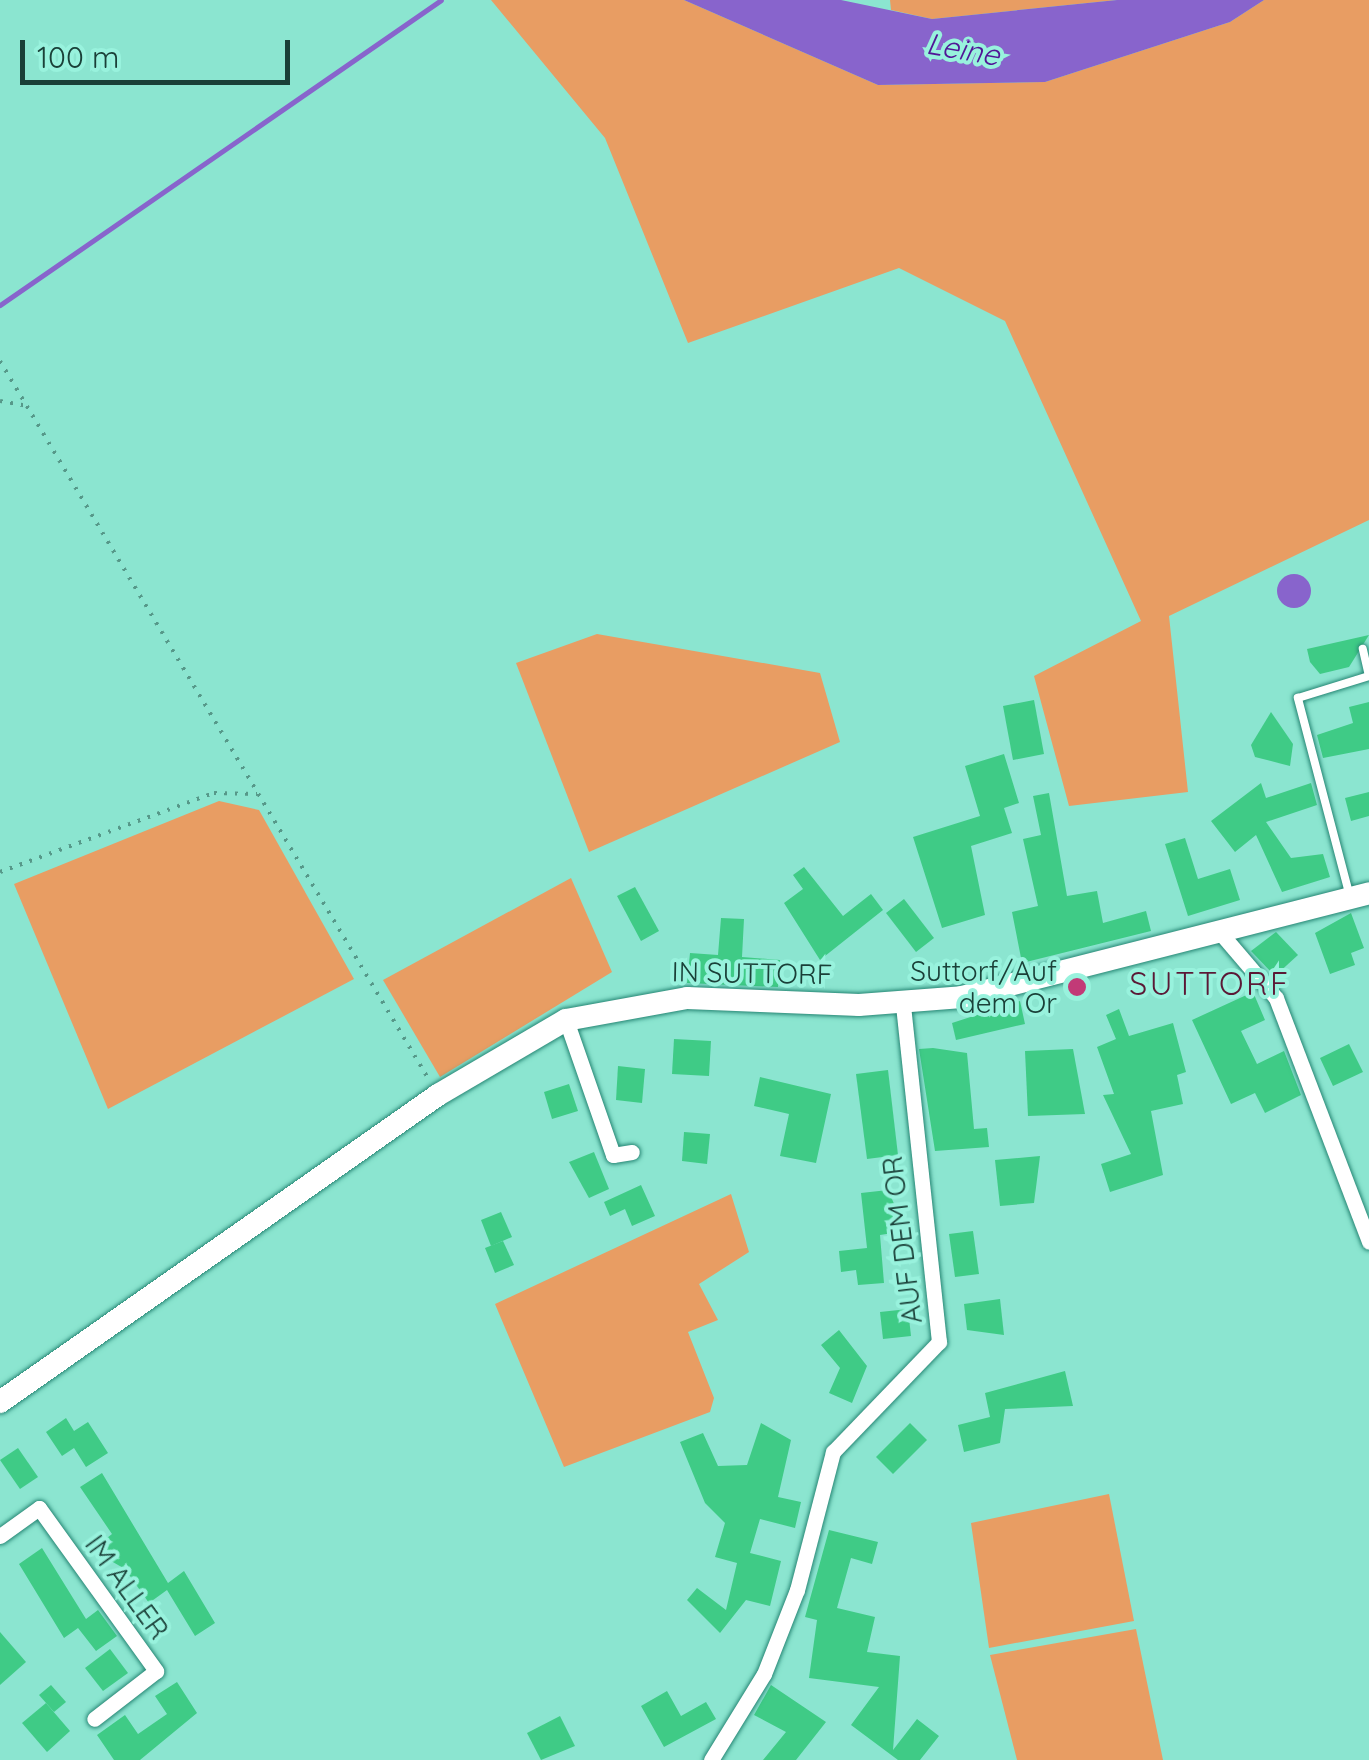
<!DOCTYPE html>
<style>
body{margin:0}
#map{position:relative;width:1369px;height:1760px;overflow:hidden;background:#8be5d0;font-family:Quicksand,sans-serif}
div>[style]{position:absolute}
.green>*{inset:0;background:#e89d63}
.water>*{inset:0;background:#8864cc}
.round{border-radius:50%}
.stream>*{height:5px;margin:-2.5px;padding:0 2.5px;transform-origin:2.5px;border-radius:2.5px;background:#8864cc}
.building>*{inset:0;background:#3fcb86}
.path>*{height:4px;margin-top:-2px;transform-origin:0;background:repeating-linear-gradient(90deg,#569889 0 2.5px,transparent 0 10.5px)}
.roads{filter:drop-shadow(0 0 2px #268674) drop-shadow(0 0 2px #268674)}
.lane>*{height:8px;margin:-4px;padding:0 4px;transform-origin:4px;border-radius:4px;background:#fff}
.street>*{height:15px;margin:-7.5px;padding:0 7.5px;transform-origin:7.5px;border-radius:7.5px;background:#fff}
.secondary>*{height:22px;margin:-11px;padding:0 11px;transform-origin:11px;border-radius:11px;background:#fff}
.dots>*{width:28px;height:28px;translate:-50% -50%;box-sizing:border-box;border:5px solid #98f2dd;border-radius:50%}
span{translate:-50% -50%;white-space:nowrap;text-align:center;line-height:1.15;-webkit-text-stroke:8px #98f2dd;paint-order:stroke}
.poi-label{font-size:28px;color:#1a4038}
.right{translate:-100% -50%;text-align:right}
.street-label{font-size:28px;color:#1a4038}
.water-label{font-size:30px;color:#511696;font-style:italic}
.quarter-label{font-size:32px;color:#5b1936;letter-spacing:2.5px}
.scale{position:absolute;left:20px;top:40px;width:270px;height:45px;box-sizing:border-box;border:5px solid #1a4038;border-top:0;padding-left:12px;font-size:30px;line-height:35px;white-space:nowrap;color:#1a4038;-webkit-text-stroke:8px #98f2dd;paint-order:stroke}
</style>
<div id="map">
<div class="green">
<i style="clip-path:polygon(491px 0,684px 0,878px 85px,1045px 82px,1230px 22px,1264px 0,1369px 0,1369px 520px,1169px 616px,1188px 792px,1069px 806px,1034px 676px,1141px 621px,1005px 321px,899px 268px,688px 343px,605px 138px)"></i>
<i style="clip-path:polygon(890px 0,1117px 0,932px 19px,891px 10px)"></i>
<i style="clip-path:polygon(597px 634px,820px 673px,840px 742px,589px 852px,516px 663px)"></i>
<i style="clip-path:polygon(219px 801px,259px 810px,354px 979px,108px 1109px,14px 884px)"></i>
<i style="clip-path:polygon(571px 878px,612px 972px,440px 1077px,383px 980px)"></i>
<i style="clip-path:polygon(731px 1194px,749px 1252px,699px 1284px,718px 1320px,688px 1332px,714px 1398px,710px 1412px,564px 1467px,495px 1304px)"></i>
<i style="clip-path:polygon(1109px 1494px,1134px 1621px,989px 1648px,971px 1523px)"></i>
<i style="clip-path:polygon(1136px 1629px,1163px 1760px,1017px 1760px,990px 1655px)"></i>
</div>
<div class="water">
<i style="clip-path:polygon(684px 0,841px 0,932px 19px,1117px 0,1264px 0,1230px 22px,1045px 82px,878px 85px)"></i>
<i class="round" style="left:1277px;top:574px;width:34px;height:34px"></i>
</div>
<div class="stream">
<i style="left:0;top:305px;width:536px;rotate:-34.67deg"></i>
</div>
<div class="building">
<i style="clip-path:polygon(1369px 635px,1349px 667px,1320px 674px,1310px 662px,1307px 649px)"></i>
<i style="clip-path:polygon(1034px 700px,1044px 754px,1013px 760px,1003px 706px)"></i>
<i style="clip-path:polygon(1369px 702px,1369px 749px,1323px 758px,1317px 735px,1353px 723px,1349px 707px)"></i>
<i style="clip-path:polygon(1271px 712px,1293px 744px,1290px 766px,1255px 757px,1251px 745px)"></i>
<i style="clip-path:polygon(1004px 754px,1019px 803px,1004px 808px,1012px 833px,971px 846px,985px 915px,942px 928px,913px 837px,980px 816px,965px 766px)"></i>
<i style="clip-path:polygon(1261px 783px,1266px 798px,1311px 783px,1317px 805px,1266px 822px,1291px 858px,1323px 854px,1330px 877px,1282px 892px,1256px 835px,1235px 852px,1211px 821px)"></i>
<i style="clip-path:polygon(1369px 792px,1369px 816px,1351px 821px,1345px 798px)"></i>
<i style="clip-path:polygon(1049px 793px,1067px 896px,1097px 891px,1103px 923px,1146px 911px,1151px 931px,1022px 963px,1012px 912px,1038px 906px,1023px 839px,1041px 835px,1033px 796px)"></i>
<i style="clip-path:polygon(1185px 838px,1198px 879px,1230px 869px,1240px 900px,1188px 916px,1165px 844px)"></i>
<i style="clip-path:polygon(804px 867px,843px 916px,871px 894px,883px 910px,820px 960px,784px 903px,803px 889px,793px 875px)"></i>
<i style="clip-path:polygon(635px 887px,659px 931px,641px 941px,617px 896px)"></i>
<i style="clip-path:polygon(904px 899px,934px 938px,916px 952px,886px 913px)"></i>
<i style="clip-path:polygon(1351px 913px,1364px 948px,1351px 953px,1355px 965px,1330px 974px,1315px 933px)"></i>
<i style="clip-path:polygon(721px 918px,744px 919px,742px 957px,780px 960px,778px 987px,687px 983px,690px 953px,718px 955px)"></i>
<i style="clip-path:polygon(1276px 932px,1298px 955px,1275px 976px,1251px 951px)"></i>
<i style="clip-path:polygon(1253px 992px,1265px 1020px,1241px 1031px,1257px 1064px,1284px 1051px,1301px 1095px,1265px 1113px,1255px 1093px,1231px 1104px,1192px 1020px)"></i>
<i style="clip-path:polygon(1020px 1001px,1025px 1024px,956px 1040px,952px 1023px)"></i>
<i style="clip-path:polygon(1119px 1009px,1129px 1036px,1173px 1023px,1186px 1072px,1177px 1075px,1183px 1104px,1151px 1111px,1163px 1175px,1110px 1192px,1101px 1164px,1131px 1154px,1103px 1095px,1114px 1094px,1097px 1047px,1116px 1039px,1106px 1015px)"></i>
<i style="clip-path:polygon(674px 1039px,711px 1041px,709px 1076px,672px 1074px)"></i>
<i style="clip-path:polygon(1349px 1044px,1363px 1072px,1333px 1086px,1320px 1058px)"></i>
<i style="clip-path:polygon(933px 1048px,967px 1053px,974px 1129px,987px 1128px,989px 1147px,935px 1151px,919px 1049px)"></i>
<i style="clip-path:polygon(1073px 1049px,1085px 1114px,1028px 1116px,1025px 1051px)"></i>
<i style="clip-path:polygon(618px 1066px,645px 1069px,642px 1103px,616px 1100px)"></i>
<i style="clip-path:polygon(888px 1070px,898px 1155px,867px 1159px,856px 1074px)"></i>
<i style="clip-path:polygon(760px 1077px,831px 1094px,816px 1163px,780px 1156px,789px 1114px,754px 1106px)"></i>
<i style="clip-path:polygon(569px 1084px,578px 1111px,552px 1119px,544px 1092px)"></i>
<i style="clip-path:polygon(684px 1132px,710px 1134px,707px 1164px,682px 1161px)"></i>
<i style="clip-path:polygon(594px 1152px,609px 1189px,589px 1198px,569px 1162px)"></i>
<i style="clip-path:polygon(1040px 1156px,1034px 1203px,1000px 1206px,995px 1160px)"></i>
<i style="clip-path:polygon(641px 1185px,655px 1216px,632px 1226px,625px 1209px,610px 1216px,604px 1202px)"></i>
<i style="clip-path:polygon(888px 1190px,906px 1231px,880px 1235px,884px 1283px,858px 1285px,856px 1270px,841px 1272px,839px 1251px,867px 1248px,861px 1193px)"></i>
<i style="clip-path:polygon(501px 1212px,512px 1237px,491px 1246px,481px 1220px)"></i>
<i style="clip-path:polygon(973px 1231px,979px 1274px,955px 1277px,949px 1234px)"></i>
<i style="clip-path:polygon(503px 1241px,514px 1265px,495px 1273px,485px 1248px)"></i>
<i style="clip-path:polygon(1000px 1299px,1004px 1335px,967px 1330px,964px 1304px)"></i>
<i style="clip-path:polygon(908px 1309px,911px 1336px,883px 1339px,880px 1312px)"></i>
<i style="clip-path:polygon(839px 1330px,867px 1366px,852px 1403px,829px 1393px,840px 1368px,821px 1345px)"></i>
<i style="clip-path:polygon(1065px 1371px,1073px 1406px,1005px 1409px,1000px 1443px,964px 1452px,958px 1425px,990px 1417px,985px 1393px)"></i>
<i style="clip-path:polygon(66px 1418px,74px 1431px,88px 1422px,108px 1453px,86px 1467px,74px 1448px,62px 1456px,46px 1432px)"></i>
<i style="clip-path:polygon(761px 1423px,791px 1440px,778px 1497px,801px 1502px,795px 1528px,760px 1519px,750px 1553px,781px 1561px,770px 1606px,746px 1600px,720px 1633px,687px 1600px,697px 1588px,726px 1610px,737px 1563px,715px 1557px,725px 1523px,705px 1503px,680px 1442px,703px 1433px,718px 1466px,747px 1465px)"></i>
<i style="clip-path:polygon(910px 1423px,927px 1440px,893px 1474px,876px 1457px)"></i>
<i style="clip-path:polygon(18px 1448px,38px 1477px,20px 1489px,0 1460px)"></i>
<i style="clip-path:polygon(102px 1473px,168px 1583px,184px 1571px,215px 1623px,195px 1636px,167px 1590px,149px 1603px,125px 1569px,92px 1550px,112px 1534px,80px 1487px)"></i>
<i style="clip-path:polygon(829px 1530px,878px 1542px,872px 1564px,851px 1558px,837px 1608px,875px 1617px,867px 1652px,900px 1656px,893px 1750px,917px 1719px,939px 1736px,920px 1760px,898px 1760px,851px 1725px,879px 1687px,809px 1678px,817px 1620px,805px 1617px)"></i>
<i style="clip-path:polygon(42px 1548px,86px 1619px,98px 1610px,117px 1636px,96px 1651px,78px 1628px,64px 1638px,19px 1564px)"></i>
<i style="clip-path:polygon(0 1632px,26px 1662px,0 1685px)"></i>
<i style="clip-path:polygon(110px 1649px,128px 1673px,103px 1691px,85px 1668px)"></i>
<i style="clip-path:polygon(177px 1682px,197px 1713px,140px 1760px,114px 1760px,97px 1735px,125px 1715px,138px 1734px,167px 1714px,155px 1696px)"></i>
<i style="clip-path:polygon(51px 1685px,66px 1702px,54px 1712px,39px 1695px)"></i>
<i style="clip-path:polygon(771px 1685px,826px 1722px,796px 1760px,763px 1760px,786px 1732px,754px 1715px)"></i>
<i style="clip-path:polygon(667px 1691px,681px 1716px,706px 1702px,716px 1719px,664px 1747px,641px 1706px)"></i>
<i style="clip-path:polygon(46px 1703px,70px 1731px,47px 1752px,22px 1723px)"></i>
<i style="clip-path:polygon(560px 1716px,575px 1746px,541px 1760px,527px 1733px)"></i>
</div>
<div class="path">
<i style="left:0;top:361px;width:835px;rotate:59.17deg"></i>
<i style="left:0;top:401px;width:27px;rotate:10deg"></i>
<i style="left:0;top:872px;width:228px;rotate:-20.3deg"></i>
<i style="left:214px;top:793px;width:43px;rotate:1.3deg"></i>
</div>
<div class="roads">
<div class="lane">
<i style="left:1349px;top:893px;width:202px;rotate:-104.7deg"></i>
<i style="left:1298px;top:698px;width:74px;rotate:-17.2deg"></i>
<i style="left:1369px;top:676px;width:28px;rotate:-103deg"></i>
</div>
<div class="street">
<i style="left:1218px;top:930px;width:89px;rotate:49.5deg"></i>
<i style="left:1276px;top:998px;width:261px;rotate:69.1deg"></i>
<i style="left:566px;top:1020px;width:143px;rotate:70.8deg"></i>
<i style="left:613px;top:1155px;width:19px;rotate:-9deg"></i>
<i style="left:0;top:1536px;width:48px;rotate:-35.7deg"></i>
<i style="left:39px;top:1508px;width:201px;rotate:54.3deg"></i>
<i style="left:156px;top:1671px;width:78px;rotate:142.3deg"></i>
<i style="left:711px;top:1760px;width:101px;rotate:-58.4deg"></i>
<i style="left:764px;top:1674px;width:90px;rotate:-68.6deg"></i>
<i style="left:797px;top:1590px;width:143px;rotate:-75.4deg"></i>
<i style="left:833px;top:1452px;width:153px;rotate:-46.1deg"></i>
<i style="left:939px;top:1342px;width:341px;rotate:-96.1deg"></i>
</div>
<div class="secondary">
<i style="left:0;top:1402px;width:535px;rotate:-35.03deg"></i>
<i style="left:438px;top:1095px;width:148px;rotate:-30.4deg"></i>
<i style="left:566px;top:1020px;width:123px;rotate:-10.3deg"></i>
<i style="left:687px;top:998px;width:172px;rotate:2.3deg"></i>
<i style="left:859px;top:1005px;width:103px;rotate:-4.4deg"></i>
<i style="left:962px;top:997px;width:420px;rotate:-14.3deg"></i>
</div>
</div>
<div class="dots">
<i style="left:1077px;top:987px;background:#c23a77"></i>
</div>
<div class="poi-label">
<span class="right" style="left:1057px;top:987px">Suttorf/Auf<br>dem Or</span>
</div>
<div class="street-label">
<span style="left:752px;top:973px;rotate:1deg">IN SUTTORF</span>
<span style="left:902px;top:1240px;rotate:-97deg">AUF DEM OR</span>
<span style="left:127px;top:1587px;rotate:54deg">IM ALLER</span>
</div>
<div class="water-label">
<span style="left:963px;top:49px;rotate:10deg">Leine</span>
</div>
<div class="quarter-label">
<span style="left:1210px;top:983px">SUTTORF</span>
</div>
<div class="scale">100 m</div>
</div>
